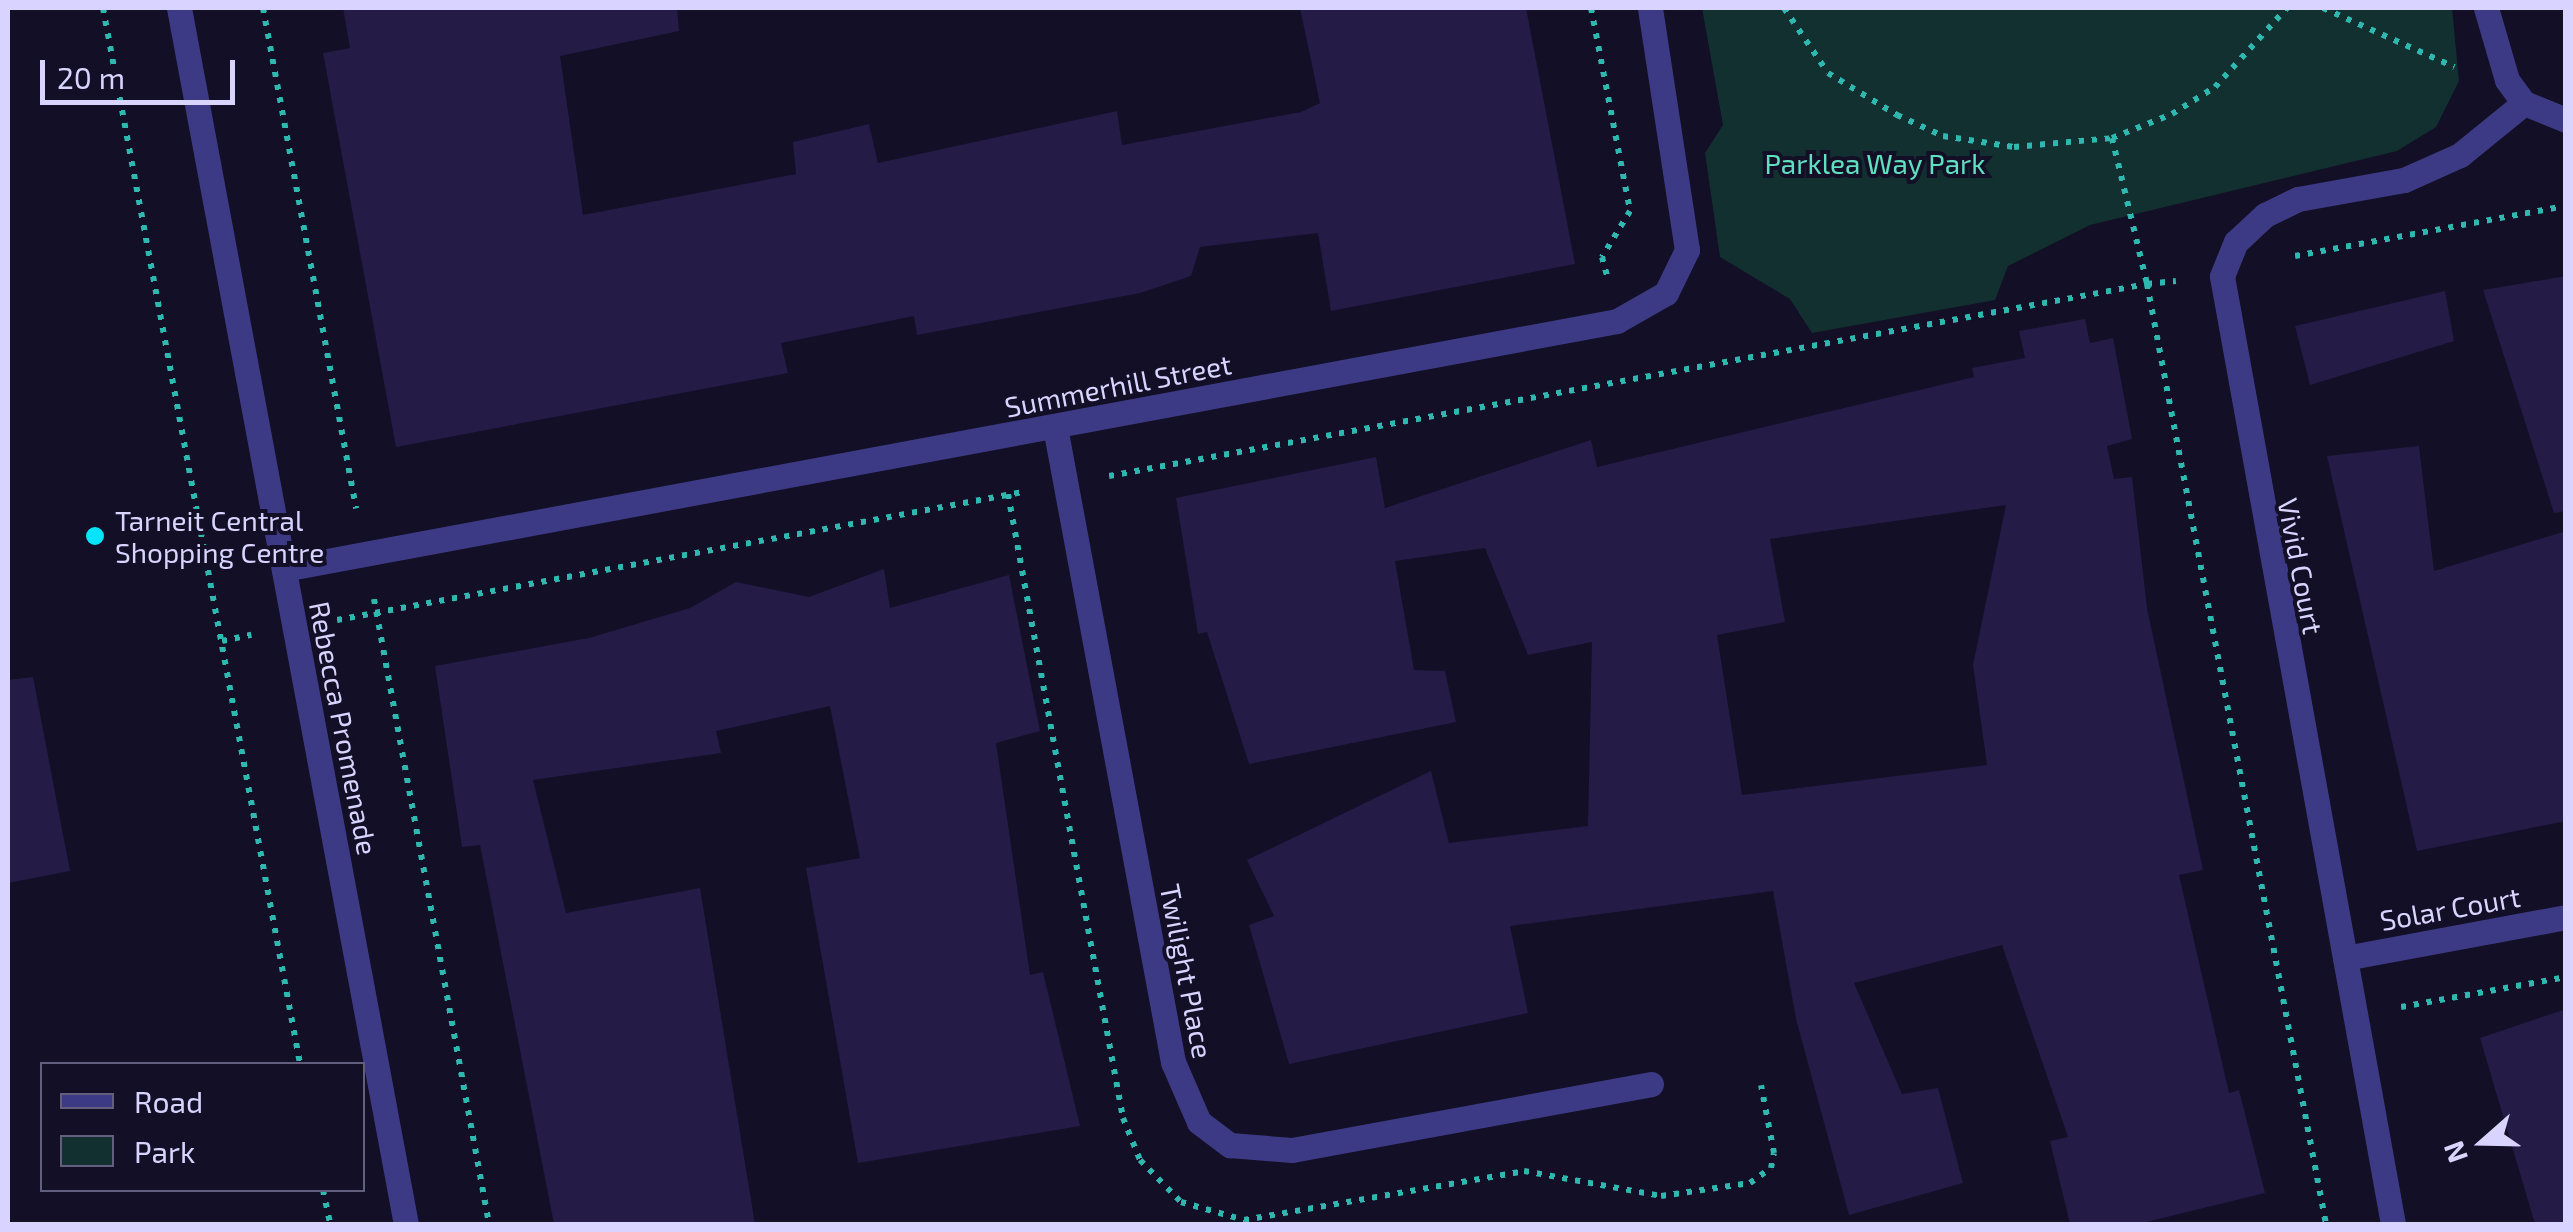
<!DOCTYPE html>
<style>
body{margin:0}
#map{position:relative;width:2573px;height:1232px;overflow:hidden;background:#130f26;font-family:"Exo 2",sans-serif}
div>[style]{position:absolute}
.green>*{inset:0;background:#12302f}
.building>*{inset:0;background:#241b47}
.path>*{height:6px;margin-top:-3px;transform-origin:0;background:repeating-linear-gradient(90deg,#2fb8b0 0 5px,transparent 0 13px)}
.minor>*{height:25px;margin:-12.5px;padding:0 12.5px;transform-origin:12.5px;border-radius:12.5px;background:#3d3a85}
.dots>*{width:28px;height:28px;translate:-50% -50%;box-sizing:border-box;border:5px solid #130f26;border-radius:50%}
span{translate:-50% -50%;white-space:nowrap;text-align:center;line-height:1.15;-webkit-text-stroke:8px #130f26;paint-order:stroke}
.park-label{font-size:28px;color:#5fe0c0}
.street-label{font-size:28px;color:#d9d4ff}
.poi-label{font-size:28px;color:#d9d4ff}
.left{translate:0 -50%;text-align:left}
.frame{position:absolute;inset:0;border:10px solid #d9d4ff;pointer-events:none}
.legend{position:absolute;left:40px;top:1062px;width:325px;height:130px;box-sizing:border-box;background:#130f26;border:2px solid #625e7d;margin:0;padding:12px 18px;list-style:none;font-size:30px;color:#d9d4ff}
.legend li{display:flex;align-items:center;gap:20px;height:50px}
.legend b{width:50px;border:2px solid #625e7d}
.north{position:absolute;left:2433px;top:1092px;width:100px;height:100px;-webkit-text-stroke:8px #130f26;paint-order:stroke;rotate:250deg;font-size:28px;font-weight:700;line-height:40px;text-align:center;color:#d9d4ff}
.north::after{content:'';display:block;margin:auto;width:35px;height:45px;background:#d9d4ff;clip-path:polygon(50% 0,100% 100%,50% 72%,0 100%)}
.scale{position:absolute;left:40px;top:60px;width:195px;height:45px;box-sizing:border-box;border:5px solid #d9d4ff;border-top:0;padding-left:12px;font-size:30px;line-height:35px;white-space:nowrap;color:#d9d4ff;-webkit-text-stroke:8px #130f26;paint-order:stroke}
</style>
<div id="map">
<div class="green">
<i style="clip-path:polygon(1702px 8px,2452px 8px,2459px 81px,2436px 127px,2397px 151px,2090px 225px,2008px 266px,1995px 300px,1812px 333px,1790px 299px,1720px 257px,1705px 153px,1723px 125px)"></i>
</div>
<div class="building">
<i style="clip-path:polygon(343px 8px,677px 8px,679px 31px,560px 56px,583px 215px,796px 174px,793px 142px,869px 124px,878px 163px,1117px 111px,1122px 145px,1301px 112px,1320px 103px,1300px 8px,1526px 8px,1575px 264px,1331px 311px,1318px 233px,1200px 247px,1191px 276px,1140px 293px,917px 335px,914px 316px,781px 343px,788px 373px,396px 447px,323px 53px,350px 48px)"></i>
<i style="clip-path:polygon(2566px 276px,2566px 511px,2554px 513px,2483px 290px)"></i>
<i style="clip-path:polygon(2445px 291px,2454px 341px,2310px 385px,2295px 326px)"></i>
<i style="clip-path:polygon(evenodd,2085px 319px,2090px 343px,2113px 338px,2132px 439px,2107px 446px,2114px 479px,2132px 477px,2147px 608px,2203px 870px,2179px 875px,2229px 1093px,2239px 1090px,2265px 1193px,2138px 1224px,2070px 1224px,2050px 1141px,2068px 1137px,2002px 945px,1854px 983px,1902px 1094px,1938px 1088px,1963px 1183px,1849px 1215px,1796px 1019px,1773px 891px,1510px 926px,1528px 1013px,1289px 1064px,1249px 925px,1274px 916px,1247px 860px,1431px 771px,1449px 843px,1588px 826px,1592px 642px,1528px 655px,1485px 548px,1395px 561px,1414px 670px,1445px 671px,1456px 722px,1249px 764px,1207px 632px,1198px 634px,1176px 498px,1376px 457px,1385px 508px,1591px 440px,1597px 467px,1974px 377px,1972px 368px,2025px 358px,2019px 331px,2085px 319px,2006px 505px,1973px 665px,1987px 765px,1742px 795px,1717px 635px,1785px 622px,1770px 539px,2006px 505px)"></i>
<i style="clip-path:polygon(2419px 446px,2434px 571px,2566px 531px,2566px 821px,2417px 851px,2327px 456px)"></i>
<i style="clip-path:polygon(884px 569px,890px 608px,1009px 575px,1040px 731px,996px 743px,1030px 975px,1043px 972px,1080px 1126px,858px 1163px,806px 868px,860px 858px,830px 706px,716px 731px,721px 753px,533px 780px,566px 913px,700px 888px,755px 1224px,554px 1224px,480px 845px,462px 847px,435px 666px,589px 638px,690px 608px,736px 582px,809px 597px)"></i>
<i style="clip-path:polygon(33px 677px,70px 871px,8px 883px,8px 680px)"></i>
<i style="clip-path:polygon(2566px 1009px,2566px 1224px,2535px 1224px,2480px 1038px)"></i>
</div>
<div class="path">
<i style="left:103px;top:8px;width:1074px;rotate:79.43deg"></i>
<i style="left:263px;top:8px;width:509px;rotate:79.46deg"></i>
<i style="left:1591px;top:8px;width:207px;rotate:79.1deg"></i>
<i style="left:1630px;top:211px;width:54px;rotate:121.3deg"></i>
<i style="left:1602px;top:257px;width:20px;rotate:75deg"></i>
<i style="left:1784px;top:8px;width:78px;rotate:55.9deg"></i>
<i style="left:1828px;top:73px;width:81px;rotate:31.3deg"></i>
<i style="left:1897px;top:115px;width:51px;rotate:24.5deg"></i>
<i style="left:1943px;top:136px;width:72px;rotate:8.8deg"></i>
<i style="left:2014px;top:147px;width:98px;rotate:-5.2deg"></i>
<i style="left:2112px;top:138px;width:65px;rotate:-21.8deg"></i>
<i style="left:2172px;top:114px;width:51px;rotate:-32.1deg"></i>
<i style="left:2215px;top:87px;width:107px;rotate:-47.7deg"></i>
<i style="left:2323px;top:8px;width:144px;rotate:24.2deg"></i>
<i style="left:2112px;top:138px;width:150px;rotate:76.5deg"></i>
<i style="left:2147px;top:284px;width:29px;rotate:-6deg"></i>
<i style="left:2295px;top:256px;width:276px;rotate:-10.5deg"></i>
<i style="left:1109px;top:476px;width:1056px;rotate:-10.48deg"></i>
<i style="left:2147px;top:284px;width:957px;rotate:79.22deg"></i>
<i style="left:1008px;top:494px;width:635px;rotate:79.56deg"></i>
<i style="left:1123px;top:1118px;width:45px;rotate:68deg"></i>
<i style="left:1140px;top:1160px;width:59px;rotate:45.7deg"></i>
<i style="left:1181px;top:1202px;width:66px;rotate:15.9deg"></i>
<i style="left:1244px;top:1220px;width:284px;rotate:-9.9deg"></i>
<i style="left:1524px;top:1171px;width:139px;rotate:10.3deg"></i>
<i style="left:1661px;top:1196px;width:90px;rotate:-8.3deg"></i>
<i style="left:1750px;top:1183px;width:26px;rotate:-36deg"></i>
<i style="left:1771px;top:1168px;width:15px;rotate:-79deg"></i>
<i style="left:1774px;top:1153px;width:69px;rotate:-100.8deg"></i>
<i style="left:374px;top:599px;width:635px;rotate:79.57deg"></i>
<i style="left:337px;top:620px;width:698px;rotate:-10.57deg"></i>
<i style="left:222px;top:641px;width:30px;rotate:-12deg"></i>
<i style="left:2401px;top:1007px;width:168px;rotate:-10.3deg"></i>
<i style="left:323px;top:1190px;width:35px;rotate:78deg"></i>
</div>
<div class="minor">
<i style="left:179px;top:8px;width:1237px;rotate:79.43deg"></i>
<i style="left:2486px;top:8px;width:75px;rotate:73.7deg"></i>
<i style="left:2507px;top:80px;width:29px;rotate:54deg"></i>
<i style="left:2524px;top:103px;width:45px;rotate:22deg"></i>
<i style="left:1055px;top:427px;width:646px;rotate:79.47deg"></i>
<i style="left:1173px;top:1062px;width:65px;rotate:66.6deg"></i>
<i style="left:1199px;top:1122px;width:39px;rotate:37deg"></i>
<i style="left:1230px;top:1145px;width:62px;rotate:4.6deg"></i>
<i style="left:1292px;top:1150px;width:365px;rotate:-10.4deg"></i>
<i style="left:284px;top:569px;width:1356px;rotate:-10.54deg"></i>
<i style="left:1617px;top:321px;width:56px;rotate:-29.7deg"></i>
<i style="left:1666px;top:293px;width:48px;rotate:-64deg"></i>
<i style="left:1687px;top:250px;width:245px;rotate:-98.7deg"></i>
<i style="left:2345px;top:958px;width:225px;rotate:-10.5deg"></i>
<i style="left:2393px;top:1224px;width:963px;rotate:-100.23deg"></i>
<i style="left:2222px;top:276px;width:37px;rotate:-68deg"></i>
<i style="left:2236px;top:242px;width:40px;rotate:-43deg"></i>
<i style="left:2265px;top:215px;width:37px;rotate:-26deg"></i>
<i style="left:2298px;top:199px;width:108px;rotate:-10.2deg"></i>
<i style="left:2404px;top:180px;width:61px;rotate:-24.1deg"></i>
<i style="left:2460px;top:155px;width:82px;rotate:-39.1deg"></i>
</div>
<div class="dots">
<i style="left:95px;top:536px;background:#00e5ff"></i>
</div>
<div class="park-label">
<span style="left:1875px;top:163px">Parklea Way Park</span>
</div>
<div class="street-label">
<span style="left:1118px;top:385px;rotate:-11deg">Summerhill Street</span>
<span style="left:2301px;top:566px;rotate:79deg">Vivid Court</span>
<span style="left:344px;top:728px;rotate:79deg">Rebecca Promenade</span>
<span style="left:2450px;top:908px;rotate:-10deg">Solar Court</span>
<span style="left:1187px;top:971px;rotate:79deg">Twilight Place</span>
</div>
<div class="poi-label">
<span class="left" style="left:115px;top:536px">Tarneit Central<br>Shopping Centre</span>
</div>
<div class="frame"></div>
<ul class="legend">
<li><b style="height:12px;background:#3d3a85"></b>Road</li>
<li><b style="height:28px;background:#12302f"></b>Park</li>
</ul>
<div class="north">N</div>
<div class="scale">20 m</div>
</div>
